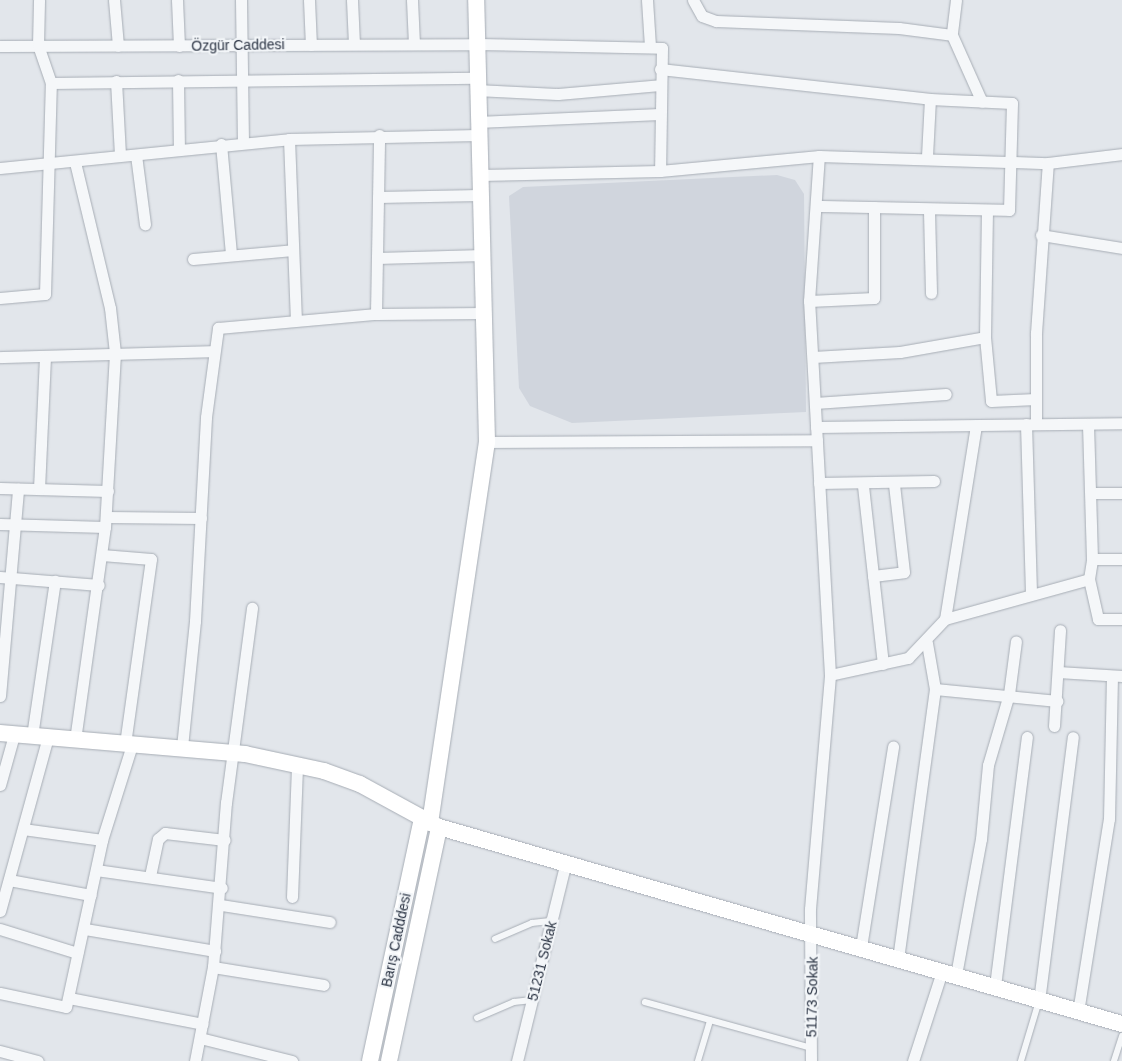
<!DOCTYPE html>
<meta charset="utf-8">
<style>
body{margin:0}
#map{position:relative;width:1122px;height:1061px;overflow:hidden;background:#e2e6eb;font-family:Helvetica,sans-serif}
div>[style]{position:absolute}
.built>*{inset:0;background:#d0d5dd}
.roads{filter:drop-shadow(0 0 1px #a7adb5) drop-shadow(0 0 1px #a7adb5)}
.service>*{height:5.5px;margin:-2.75px;padding:0 2.75px;transform-origin:2.75px;border-radius:2.75px;background:#f5f7f9}
.minor>*{height:11px;margin:-5.5px;padding:0 5.5px;transform-origin:5.5px;border-radius:5.5px;background:#f5f7f9}
.secondary>*{height:16px;margin:-8px;padding:0 8px;transform-origin:8px;border-radius:8px;background:#fff}
span{translate:-50% -50%;white-space:nowrap;text-align:center;line-height:1.15;-webkit-text-stroke:4.5px #f2f5f8;paint-order:stroke}
.street-label{font-size:14px;color:#2a3343}
</style>
<div id="map">
<div class="built">
<i style="clip-path:polygon(777px 175px,795px 180px,804px 194px,806px 412px,572px 423px,530px 406px,519px 388px,509px 196px,523px 187px)"></i>
</div>
<div class="roads">
<div class="service">
<i style="left:495px;top:939px;width:40px;rotate:-23.4deg"></i>
<i style="left:532px;top:923px;width:20px;rotate:-6deg"></i>
<i style="left:645px;top:1002px;width:173px;rotate:15.4deg"></i>
<i style="left:477px;top:1018px;width:40px;rotate:-23.4deg"></i>
<i style="left:514px;top:1002px;width:18px;rotate:-6deg"></i>
<i style="left:698px;top:1061px;width:42px;rotate:-73.3deg"></i>
<i style="left:1021px;top:1061px;width:63px;rotate:-73.3deg"></i>
<i style="left:1114px;top:1061px;width:26px;rotate:-72deg"></i>
</div>
<div class="minor">
<i style="left:114px;top:0;width:46px;rotate:85deg"></i>
<i style="left:177px;top:0;width:46px;rotate:87.5deg"></i>
<i style="left:241px;top:0;width:142px;rotate:89.2deg"></i>
<i style="left:309px;top:0;width:45px;rotate:87.5deg"></i>
<i style="left:352px;top:0;width:44px;rotate:87.4deg"></i>
<i style="left:412px;top:0;width:44px;rotate:87.4deg"></i>
<i style="left:647px;top:0;width:47px;rotate:86.3deg"></i>
<i style="left:693px;top:0;width:18px;rotate:61deg"></i>
<i style="left:702px;top:16px;width:15px;rotate:20deg"></i>
<i style="left:716px;top:21px;width:183px;rotate:2.2deg"></i>
<i style="left:899px;top:28px;width:53px;rotate:7.5deg"></i>
<i style="left:956px;top:0;width:35px;rotate:97deg"></i>
<i style="left:952px;top:35px;width:73px;rotate:65.9deg"></i>
<i style="left:0;top:46px;width:477px;rotate:-0.2deg"></i>
<i style="left:477px;top:44px;width:185px;rotate:1.2deg"></i>
<i style="left:662px;top:48px;width:123px;rotate:90.9deg"></i>
<i style="left:660px;top:69px;width:272px;rotate:6.3deg"></i>
<i style="left:930px;top:99px;width:82px;rotate:2.8deg"></i>
<i style="left:1012px;top:103px;width:107px;rotate:91.6deg"></i>
<i style="left:1009px;top:210px;width:193px;rotate:-178.8deg"></i>
<i style="left:178px;top:80px;width:68px;rotate:89.2deg"></i>
<i style="left:116px;top:81px;width:74px;rotate:86.9deg"></i>
<i style="left:51px;top:83px;width:425px;rotate:-0.7deg"></i>
<i style="left:476px;top:90px;width:82px;rotate:2.8deg"></i>
<i style="left:558px;top:94px;width:102px;rotate:-5deg"></i>
<i style="left:477px;top:122px;width:183px;rotate:-2.5deg"></i>
<i style="left:289px;top:139px;width:181px;rotate:87.8deg"></i>
<i style="left:221px;top:144px;width:109px;rotate:84.8deg"></i>
<i style="left:136px;top:155px;width:70px;rotate:82.6deg"></i>
<i style="left:927px;top:156px;width:57px;rotate:-87deg"></i>
<i style="left:0;top:168px;width:290px;rotate:-5.7deg"></i>
<i style="left:289px;top:139px;width:189px;rotate:-1.2deg"></i>
<i style="left:479px;top:175px;width:181px;rotate:-1.3deg"></i>
<i style="left:660px;top:171px;width:160px;rotate:-5.4deg"></i>
<i style="left:819px;top:156px;width:229px;rotate:1.8deg"></i>
<i style="left:1048px;top:163px;width:75px;rotate:-6.9deg"></i>
<i style="left:378px;top:197px;width:102px;rotate:-1.1deg"></i>
<i style="left:987px;top:210px;width:127px;rotate:90.9deg"></i>
<i style="left:985px;top:337px;width:64px;rotate:84.6deg"></i>
<i style="left:991px;top:401px;width:45px;rotate:-2.5deg"></i>
<i style="left:929px;top:211px;width:82px;rotate:88.6deg"></i>
<i style="left:1041px;top:235px;width:82px;rotate:9.1deg"></i>
<i style="left:377px;top:258px;width:106px;rotate:-1.6deg"></i>
<i style="left:193px;top:259px;width:100px;rotate:-5.1deg"></i>
<i style="left:0;top:298px;width:45px;rotate:-5.1deg"></i>
<i style="left:45px;top:294px;width:211px;rotate:-88.4deg"></i>
<i style="left:51px;top:83px;width:40px;rotate:-108.9deg"></i>
<i style="left:38px;top:45px;width:45px;rotate:-88.7deg"></i>
<i style="left:809px;top:301px;width:65px;rotate:-2.6deg"></i>
<i style="left:874px;top:298px;width:91px;rotate:-90deg"></i>
<i style="left:376px;top:314px;width:179px;rotate:-89deg"></i>
<i style="left:0;top:357px;width:213px;rotate:-1.6deg"></i>
<i style="left:813px;top:357px;width:87px;rotate:-3.3deg"></i>
<i style="left:900px;top:352px;width:86px;rotate:-10deg"></i>
<i style="left:815px;top:403px;width:131px;rotate:-3.9deg"></i>
<i style="left:1026px;top:424px;width:170px;rotate:88.3deg"></i>
<i style="left:1036px;top:424px;width:91px;rotate:-90deg"></i>
<i style="left:1036px;top:333px;width:170px;rotate:-86deg"></i>
<i style="left:816px;top:427px;width:306px;rotate:-0.7deg"></i>
<i style="left:487px;top:442px;width:330px;rotate:-0.3deg"></i>
<i style="left:819px;top:483px;width:115px;rotate:-1deg"></i>
<i style="left:863px;top:486px;width:179px;rotate:83.6deg"></i>
<i style="left:0;top:488px;width:108px;rotate:1.6deg"></i>
<i style="left:39px;top:489px;width:132px;rotate:-87.4deg"></i>
<i style="left:1091px;top:493px;width:31px"></i>
<i style="left:106px;top:517px;width:95px;rotate:0.6deg"></i>
<i style="left:0;top:524px;width:105px;rotate:1.6deg"></i>
<i style="left:102px;top:555px;width:49px;rotate:4.7deg"></i>
<i style="left:151px;top:559px;width:187px;rotate:98deg"></i>
<i style="left:1092px;top:559px;width:30px"></i>
<i style="left:873px;top:576px;width:31px;rotate:-7deg"></i>
<i style="left:904px;top:572px;width:89px;rotate:-96.5deg"></i>
<i style="left:0;top:577px;width:99px;rotate:4.6deg"></i>
<i style="left:1089px;top:579px;width:41px;rotate:77.3deg"></i>
<i style="left:1098px;top:619px;width:24px"></i>
<i style="left:945px;top:619px;width:196px;rotate:-80.9deg"></i>
<i style="left:1058px;top:672px;width:64px;rotate:3.6deg"></i>
<i style="left:830px;top:675px;width:80px;rotate:-12.3deg"></i>
<i style="left:908px;top:658px;width:54px;rotate:-46.5deg"></i>
<i style="left:945px;top:619px;width:149px;rotate:-15.5deg"></i>
<i style="left:1089px;top:579px;width:20px;rotate:-81deg"></i>
<i style="left:1092px;top:559px;width:135px;rotate:-91.7deg"></i>
<i style="left:935px;top:689px;width:123px;rotate:5.6deg"></i>
<i style="left:0;top:696px;width:208px;rotate:-85deg"></i>
<i style="left:1054px;top:726px;width:96px;rotate:-86.4deg"></i>
<i style="left:32px;top:736px;width:157px;rotate:-81.6deg"></i>
<i style="left:75px;top:740px;width:215px;rotate:-82deg"></i>
<i style="left:105px;top:527px;width:174px;rotate:-86.7deg"></i>
<i style="left:115px;top:353px;width:45px;rotate:-96.3deg"></i>
<i style="left:110px;top:308px;width:150px;rotate:-103.5deg"></i>
<i style="left:182px;top:747px;width:127px;rotate:-84.1deg"></i>
<i style="left:195px;top:621px;width:204px;rotate:-86.9deg"></i>
<i style="left:206px;top:417px;width:90px;rotate:-82.3deg"></i>
<i style="left:218px;top:328px;width:159px;rotate:-5.1deg"></i>
<i style="left:376px;top:314px;width:109px;rotate:-0.5deg"></i>
<i style="left:0;top:785px;width:52px;rotate:-74.4deg"></i>
<i style="left:23px;top:829px;width:80px;rotate:7.9deg"></i>
<i style="left:96px;top:870px;width:127px;rotate:8.1deg"></i>
<i style="left:150px;top:876px;width:38px;rotate:-78deg"></i>
<i style="left:158px;top:839px;width:9px;rotate:-41deg"></i>
<i style="left:165px;top:833px;width:60px;rotate:6.7deg"></i>
<i style="left:9px;top:880px;width:83px;rotate:10.4deg"></i>
<i style="left:292px;top:897px;width:131px;rotate:-87.8deg"></i>
<i style="left:221px;top:905px;width:110px;rotate:8.9deg"></i>
<i style="left:0;top:911px;width:180px;rotate:-74.6deg"></i>
<i style="left:0;top:929px;width:81px;rotate:17.3deg"></i>
<i style="left:85px;top:929px;width:132px;rotate:9.6deg"></i>
<i style="left:861px;top:947px;width:203px;rotate:-80.9deg"></i>
<i style="left:898px;top:959px;width:273px;rotate:-82.2deg"></i>
<i style="left:935px;top:689px;width:47px;rotate:-99.9deg"></i>
<i style="left:213px;top:967px;width:112px;rotate:9.2deg"></i>
<i style="left:956px;top:975px;width:138px;rotate:-79.6deg"></i>
<i style="left:981px;top:839px;width:74px;rotate:-84.6deg"></i>
<i style="left:988px;top:765px;width:74px;rotate:-73.5deg"></i>
<i style="left:1009px;top:694px;width:53px;rotate:-82.5deg"></i>
<i style="left:995px;top:986px;width:251px;rotate:-82.7deg"></i>
<i style="left:0;top:993px;width:67px;rotate:12deg"></i>
<i style="left:66px;top:1007px;width:171px;rotate:-77.8deg"></i>
<i style="left:102px;top:840px;width:100px;rotate:-72.5deg"></i>
<i style="left:69px;top:998px;width:136px;rotate:11deg"></i>
<i style="left:1039px;top:1001px;width:266px;rotate:-82.7deg"></i>
<i style="left:1078px;top:1012px;width:195px;rotate:-80.9deg"></i>
<i style="left:1109px;top:819px;width:143px;rotate:-88.8deg"></i>
<i style="left:200px;top:1038px;width:95px;rotate:14deg"></i>
<i style="left:0;top:1051px;width:39px;rotate:15deg"></i>
<i style="left:195px;top:1061px;width:96px;rotate:-79.2deg"></i>
<i style="left:213px;top:967px;width:165px;rotate:-85.5deg"></i>
<i style="left:226px;top:803px;width:197px;rotate:-82.4deg"></i>
<i style="left:517px;top:1061px;width:206px;rotate:-76.2deg"></i>
<i style="left:811px;top:1061px;width:152px;rotate:-90.4deg"></i>
<i style="left:810px;top:909px;width:235px;rotate:-85.1deg"></i>
<i style="left:830px;top:675px;width:375px;rotate:-93.2deg"></i>
<i style="left:809px;top:301px;width:145px;rotate:-86.1deg"></i>
<i style="left:913px;top:1061px;width:95px;rotate:-72.1deg"></i>
</div>
<div class="secondary">
<i style="left:0;top:733px;width:246px;rotate:4.9deg"></i>
<i style="left:245px;top:754px;width:81px;rotate:12.1deg"></i>
<i style="left:324px;top:771px;width:38px;rotate:20deg"></i>
<i style="left:360px;top:784px;width:90px;rotate:28.6deg"></i>
<i style="left:439px;top:827px;width:711px;rotate:16.09deg"></i>
<i style="left:430px;top:823px;width:385px;rotate:-81.5deg"></i>
<i style="left:487px;top:442px;width:442px;rotate:-91.4deg"></i>
<i style="left:370px;top:1061px;width:248px;rotate:-77.9deg"></i>
<i style="left:389px;top:1061px;width:239px;rotate:-77.9deg"></i>
</div>
</div>
<div class="street-label">
<span style="left:238px;top:45px;rotate:-1deg">Özgür Caddesi</span>
<span style="left:396px;top:940px;rotate:-78deg">Barış Cadddesi</span>
<span style="left:542px;top:961px;rotate:-76deg">51231 Sokak</span>
<span style="left:812px;top:997px;rotate:-89deg">51173 Sokak</span>
</div>
</div>
